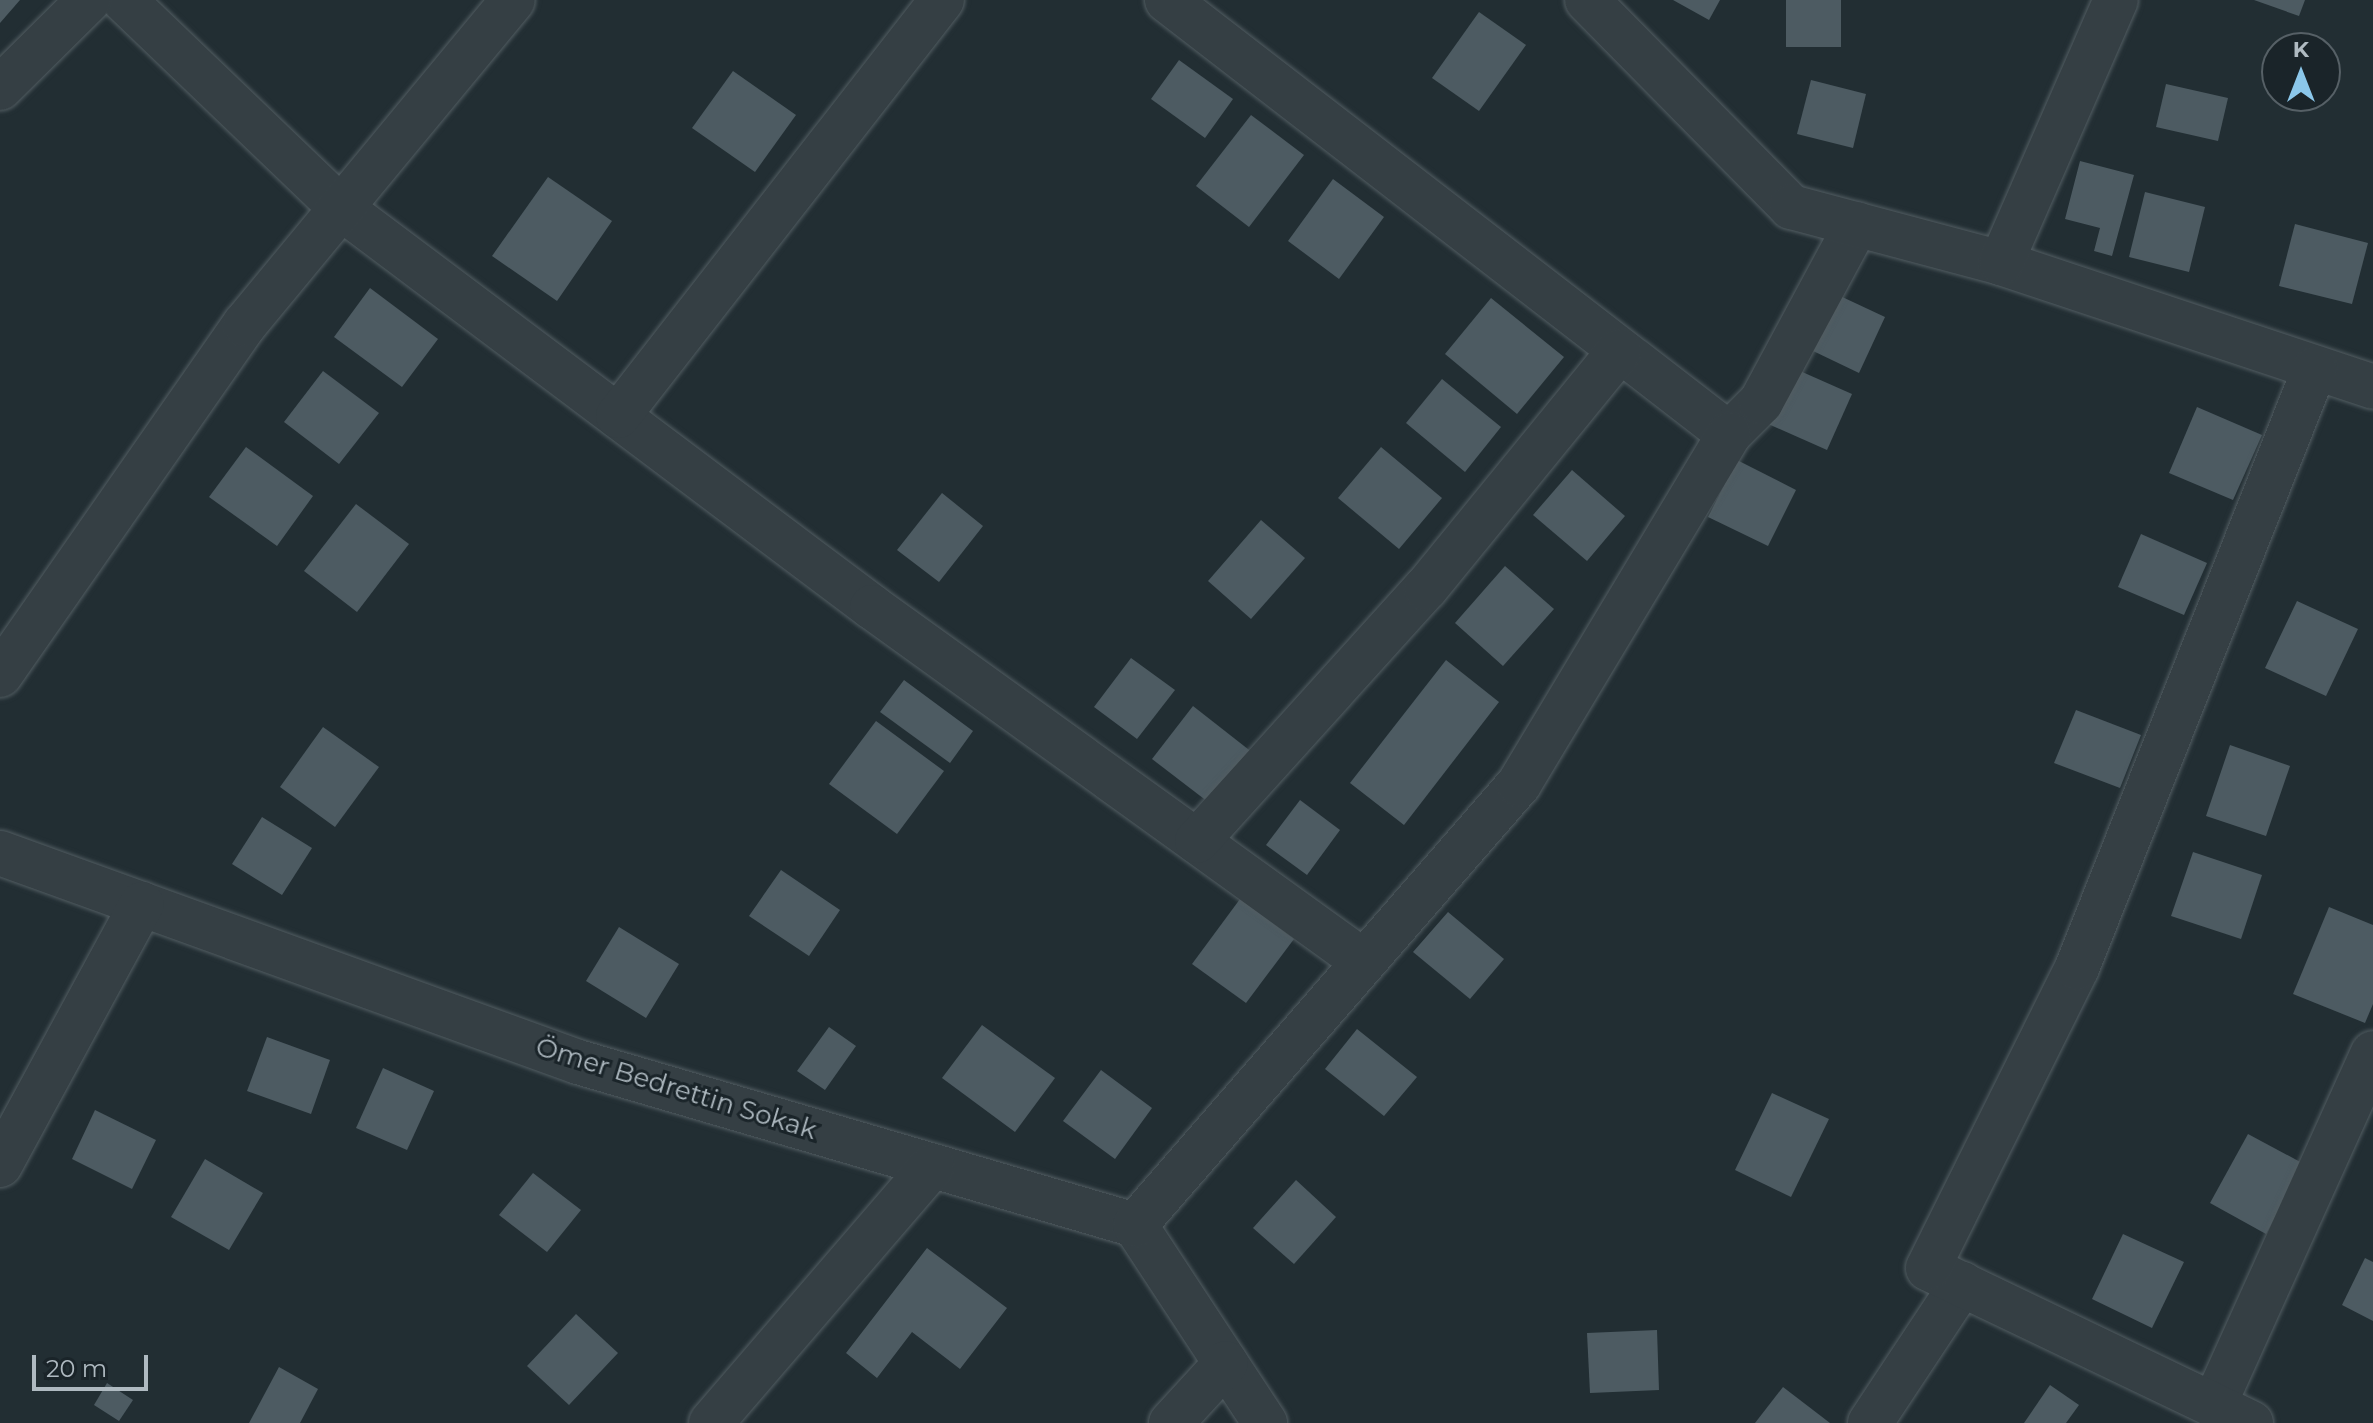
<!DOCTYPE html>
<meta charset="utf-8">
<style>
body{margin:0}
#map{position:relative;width:2373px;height:1423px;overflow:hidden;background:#222e33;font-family:Montserrat,sans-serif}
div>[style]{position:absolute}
.building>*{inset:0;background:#4d5b62}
.roads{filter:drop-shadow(0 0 2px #525d62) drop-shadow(0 0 2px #525d62)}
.street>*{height:44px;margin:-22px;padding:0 22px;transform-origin:22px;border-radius:22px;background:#353f44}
span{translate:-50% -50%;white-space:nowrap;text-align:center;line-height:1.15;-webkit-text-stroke:6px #1a2429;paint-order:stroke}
.street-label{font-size:26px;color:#afbac1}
.north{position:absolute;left:2261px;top:32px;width:80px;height:80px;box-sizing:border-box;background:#1a2429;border:2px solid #566066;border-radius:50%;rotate:0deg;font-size:22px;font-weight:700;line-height:32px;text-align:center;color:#afbac1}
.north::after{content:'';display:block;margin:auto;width:28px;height:36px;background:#8bc7ea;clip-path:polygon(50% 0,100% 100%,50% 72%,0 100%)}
.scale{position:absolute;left:32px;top:1355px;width:116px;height:36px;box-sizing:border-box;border:4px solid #afbac1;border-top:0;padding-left:10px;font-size:24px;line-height:28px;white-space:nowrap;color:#afbac1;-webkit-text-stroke:6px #1a2429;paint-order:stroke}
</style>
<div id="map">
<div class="building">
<i style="clip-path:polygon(0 0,20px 0,0 23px)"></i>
<i style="clip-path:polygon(1673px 0,1720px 0,1709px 20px)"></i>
<i style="clip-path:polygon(1786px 0,1841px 0,1841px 47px,1786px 47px)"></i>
<i style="clip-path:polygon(2254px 0,2305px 0,2299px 16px)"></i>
<i style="clip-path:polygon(1479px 12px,1526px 45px,1479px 111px,1432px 78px)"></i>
<i style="clip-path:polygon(1179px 60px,1233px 99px,1205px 138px,1151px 99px)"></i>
<i style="clip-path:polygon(733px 71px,796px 115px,755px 172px,692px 128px)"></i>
<i style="clip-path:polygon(1811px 80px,1866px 94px,1853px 148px,1797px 134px)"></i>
<i style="clip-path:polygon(2166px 84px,2228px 98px,2218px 141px,2156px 127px)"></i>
<i style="clip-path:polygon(1251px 115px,1304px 155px,1249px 227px,1196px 186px)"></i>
<i style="clip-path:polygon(2080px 161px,2134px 175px,2112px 256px,2094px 251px,2100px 228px,2065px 219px)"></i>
<i style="clip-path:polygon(548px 177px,612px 221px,557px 301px,492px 256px)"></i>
<i style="clip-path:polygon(1333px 179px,1384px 217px,1339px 279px,1288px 241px)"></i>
<i style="clip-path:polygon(2145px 192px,2205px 207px,2189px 272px,2129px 257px)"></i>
<i style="clip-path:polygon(2295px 224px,2368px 243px,2352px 304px,2279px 286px)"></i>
<i style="clip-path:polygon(370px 288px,438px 339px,402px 387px,334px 337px)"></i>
<i style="clip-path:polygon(1838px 295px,1885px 317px,1859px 373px,1811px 350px)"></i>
<i style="clip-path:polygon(1491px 298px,1564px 357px,1517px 414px,1445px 354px)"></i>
<i style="clip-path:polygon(1791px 367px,1852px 394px,1827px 450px,1766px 423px)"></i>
<i style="clip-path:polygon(323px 371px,379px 413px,339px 464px,284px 422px)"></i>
<i style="clip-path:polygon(1442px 379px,1501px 427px,1465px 472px,1406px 423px)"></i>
<i style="clip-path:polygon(2197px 407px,2262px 435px,2233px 500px,2169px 473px)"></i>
<i style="clip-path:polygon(246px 447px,313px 496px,277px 546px,209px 497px)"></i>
<i style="clip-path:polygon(1381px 447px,1442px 498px,1399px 549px,1338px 498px)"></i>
<i style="clip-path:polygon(1737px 460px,1796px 490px,1768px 546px,1708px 517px)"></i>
<i style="clip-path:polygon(1572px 470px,1625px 516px,1587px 561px,1533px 515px)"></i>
<i style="clip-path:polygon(942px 493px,983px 526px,939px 582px,897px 550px)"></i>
<i style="clip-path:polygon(356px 504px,409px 544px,357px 612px,304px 571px)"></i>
<i style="clip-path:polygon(1261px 520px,1305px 558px,1251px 619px,1208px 581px)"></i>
<i style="clip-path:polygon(2141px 534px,2207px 563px,2184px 615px,2118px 587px)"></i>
<i style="clip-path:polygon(1505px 566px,1554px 609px,1503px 666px,1455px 623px)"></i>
<i style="clip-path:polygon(2297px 601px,2358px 629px,2326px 696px,2265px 668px)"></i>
<i style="clip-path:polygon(1131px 658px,1175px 690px,1137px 739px,1094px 707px)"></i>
<i style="clip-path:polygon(1446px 660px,1499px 702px,1404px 825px,1350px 783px)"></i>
<i style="clip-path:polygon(904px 680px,973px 731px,950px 763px,880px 712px)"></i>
<i style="clip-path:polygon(1193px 706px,1253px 753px,1212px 805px,1152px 759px)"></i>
<i style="clip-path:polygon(2076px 710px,2141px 735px,2120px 788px,2054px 763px)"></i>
<i style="clip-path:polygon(876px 721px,944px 771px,897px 834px,829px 784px)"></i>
<i style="clip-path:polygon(323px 727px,379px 767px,335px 827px,280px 787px)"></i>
<i style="clip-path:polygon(2230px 745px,2290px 766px,2266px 836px,2206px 816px)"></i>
<i style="clip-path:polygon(1300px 800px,1340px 830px,1307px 875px,1266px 845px)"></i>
<i style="clip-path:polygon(262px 817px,312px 848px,282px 895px,232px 864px)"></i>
<i style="clip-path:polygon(2193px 852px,2262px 875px,2241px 939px,2171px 916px)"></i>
<i style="clip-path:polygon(781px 870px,840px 910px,809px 956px,749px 916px)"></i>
<i style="clip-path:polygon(1240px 899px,1294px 939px,1246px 1003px,1192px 964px)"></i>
<i style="clip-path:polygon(2329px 907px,2373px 925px,2373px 1004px,2365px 1023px,2293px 994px)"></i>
<i style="clip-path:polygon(1448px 912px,1504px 959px,1470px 999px,1413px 952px)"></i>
<i style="clip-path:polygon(619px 927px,679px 964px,646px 1018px,586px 981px)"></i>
<i style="clip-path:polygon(982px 1025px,1055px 1078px,1015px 1132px,942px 1078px)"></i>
<i style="clip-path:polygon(829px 1027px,856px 1046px,825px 1090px,797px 1071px)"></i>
<i style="clip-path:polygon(1357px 1029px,1417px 1077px,1384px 1116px,1325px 1069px)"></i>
<i style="clip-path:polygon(267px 1037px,330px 1060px,311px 1114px,247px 1091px)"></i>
<i style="clip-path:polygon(383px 1068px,434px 1091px,407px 1150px,356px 1128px)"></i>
<i style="clip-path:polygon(1101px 1070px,1152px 1108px,1115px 1159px,1063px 1121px)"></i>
<i style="clip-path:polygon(1772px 1093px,1829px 1119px,1791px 1197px,1735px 1170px)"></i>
<i style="clip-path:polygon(95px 1110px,156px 1140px,132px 1189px,72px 1159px)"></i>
<i style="clip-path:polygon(2248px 1134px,2304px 1164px,2266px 1234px,2210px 1203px)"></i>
<i style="clip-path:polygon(205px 1159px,263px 1193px,229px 1250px,171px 1217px)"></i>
<i style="clip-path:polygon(533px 1173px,581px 1210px,547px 1252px,499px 1215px)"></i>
<i style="clip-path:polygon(1296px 1180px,1336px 1217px,1294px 1264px,1253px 1228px)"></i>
<i style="clip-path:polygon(2123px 1234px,2184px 1262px,2152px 1328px,2092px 1299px)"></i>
<i style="clip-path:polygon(927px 1248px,1007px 1308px,960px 1369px,912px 1332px,877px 1378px,846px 1353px)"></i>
<i style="clip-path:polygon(2365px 1258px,2373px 1262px,2373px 1321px,2342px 1305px)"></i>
<i style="clip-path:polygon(576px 1314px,618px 1353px,569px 1405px,527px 1366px)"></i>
<i style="clip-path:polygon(1657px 1330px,1659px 1390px,1590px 1393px,1587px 1333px)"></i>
<i style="clip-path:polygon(279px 1367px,318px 1389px,300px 1423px,249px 1423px)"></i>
<i style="clip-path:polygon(107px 1383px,133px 1400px,119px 1421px,94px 1405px)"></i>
<i style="clip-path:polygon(2050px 1385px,2079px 1405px,2066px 1423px,2024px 1423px)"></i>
<i style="clip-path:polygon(1783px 1387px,1830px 1423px,1755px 1423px)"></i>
</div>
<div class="roads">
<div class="street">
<i style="left:124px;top:0;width:301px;rotate:43.8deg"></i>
<i style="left:341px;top:208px;width:664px;rotate:36.92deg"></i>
<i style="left:872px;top:607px;width:605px;rotate:35.79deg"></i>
<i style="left:1167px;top:0;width:710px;rotate:37.68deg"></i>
<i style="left:1729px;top:434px;width:45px;rotate:-45deg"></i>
<i style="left:1761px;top:402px;width:202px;rotate:-61.7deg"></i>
<i style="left:1587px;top:0;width:291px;rotate:45.4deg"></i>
<i style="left:1791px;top:207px;width:217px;rotate:14.9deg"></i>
<i style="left:2001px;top:263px;width:392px;rotate:18.4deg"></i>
<i style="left:0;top:88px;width:125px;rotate:-44.7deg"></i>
<i style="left:2001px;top:263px;width:287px;rotate:-66.4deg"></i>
<i style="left:618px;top:416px;width:527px;rotate:-52.09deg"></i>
<i style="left:0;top:675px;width:428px;rotate:-55.1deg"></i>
<i style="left:245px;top:324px;width:420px;rotate:-50.4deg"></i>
<i style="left:1197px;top:841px;width:341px;rotate:-47.9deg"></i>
<i style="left:1426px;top:588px;width:306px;rotate:-50.8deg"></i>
<i style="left:0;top:853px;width:615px;rotate:19.88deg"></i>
<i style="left:578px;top:1062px;width:580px;rotate:16.31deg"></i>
<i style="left:1135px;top:1225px;width:237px;rotate:56.7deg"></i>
<i style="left:0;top:1165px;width:297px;rotate:-61.5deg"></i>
<i style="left:1135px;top:1225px;width:585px;rotate:-48.95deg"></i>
<i style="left:1519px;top:784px;width:408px;rotate:-59deg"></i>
<i style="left:2214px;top:1405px;width:386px;rotate:-65.7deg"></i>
<i style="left:711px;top:1423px;width:339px;rotate:-49.3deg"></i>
<i style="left:1171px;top:1423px;width:81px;rotate:-47.5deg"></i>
<i style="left:1870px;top:1423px;width:167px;rotate:-56.5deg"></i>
<i style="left:2251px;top:1423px;width:358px;rotate:-154.4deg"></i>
<i style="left:1928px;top:1268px;width:335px;rotate:-63.6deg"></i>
<i style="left:2077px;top:968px;width:645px;rotate:-68.36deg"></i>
</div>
</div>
<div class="street-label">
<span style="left:676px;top:1089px;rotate:17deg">Ömer Bedrettin Sokak</span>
</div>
<div class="north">K</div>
<div class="scale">20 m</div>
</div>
